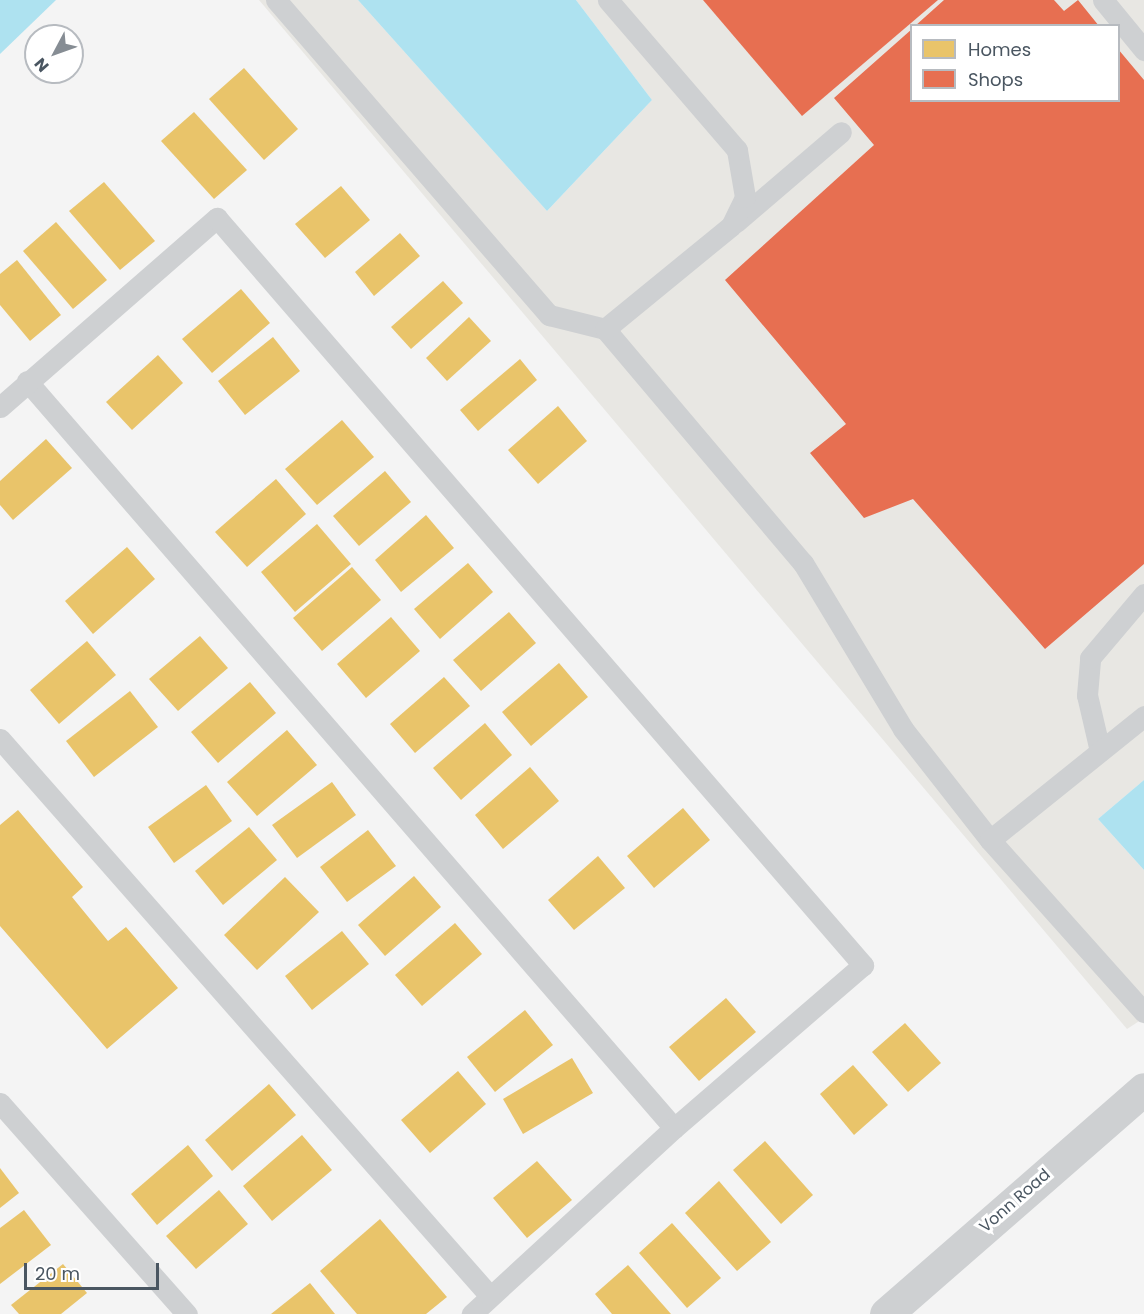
<!DOCTYPE html>
<style>
body{margin:0}
#map{position:relative;width:1144px;height:1314px;overflow:hidden;background:#f4f4f4;font-family:Poppins,sans-serif}
div>[style]{position:absolute}
.commercial>*{inset:0;background:#e8e7e3}
.water>*{inset:0;background:#aee2f0}
.homes>*{inset:0;background:#e9c46a}
.shops>*{inset:0;background:#e76f51}
.service>*{height:21px;margin:-10.5px;padding:0 10.5px;transform-origin:10.5px;border-radius:10.5px;background:#ced0d2}
.tertiary>*{height:33px;margin:-16.5px;padding:0 16.5px;transform-origin:16.5px;border-radius:16.5px;background:#ced0d2}
span{translate:-50% -50%;white-space:nowrap;text-align:center;line-height:1.15;-webkit-text-stroke:6px #fff;paint-order:stroke}
.street-label{font-size:16px;color:#4a5661}
.legend{position:absolute;left:910px;top:24px;width:210px;height:78px;box-sizing:border-box;background:#fff;border:2px solid #b7bbc0;margin:0;padding:8px 10px;list-style:none;font-size:18px;color:#4a5661}
.legend li{display:flex;align-items:center;gap:12px;height:30px}
.legend b{width:30px;border:2px solid #b7bbc0}
.north{position:absolute;left:24px;top:24px;width:60px;height:60px;box-sizing:border-box;background:#fff;border:2px solid #b7bbc0;border-radius:50%;rotate:229deg;font-size:16px;font-weight:700;line-height:24px;text-align:center;color:#4a5661}
.north::after{content:'';display:block;margin:auto;width:21px;height:27px;background:#868d94;clip-path:polygon(50% 0,100% 100%,50% 72%,0 100%)}
.scale{position:absolute;left:24px;top:1263px;width:135px;height:27px;box-sizing:border-box;border:3px solid #4a5661;border-top:0;padding-left:8px;font-size:18px;line-height:21px;white-space:nowrap;color:#4a5661;-webkit-text-stroke:4px #fff;paint-order:stroke}
</style>
<div id="map">
<div class="commercial">
<i style="clip-path:polygon(evenodd,259px 0,358px 0,547px 211px,652px 100px,576px 0,1144px 0,1144px 780px,1098px 819px,1144px 870px,1144px 1018px,1127px 1029px,259px 0,912px 26px,1118px 26px,1118px 100px,912px 100px,912px 26px)"></i>
</div>
<div class="water">
<i style="clip-path:polygon(0 0,56px 0,0 54px)"></i>
<i style="clip-path:polygon(358px 0,576px 0,652px 100px,547px 211px)"></i>
<i style="clip-path:polygon(1144px 780px,1144px 870px,1098px 819px)"></i>
</div>
<div class="homes">
<i style="clip-path:polygon(244px 68px,298px 129px,264px 160px,209px 99px)"></i>
<i style="clip-path:polygon(194px 112px,247px 170px,214px 199px,161px 141px)"></i>
<i style="clip-path:polygon(104px 182px,155px 241px,120px 270px,69px 211px)"></i>
<i style="clip-path:polygon(341px 186px,370px 220px,325px 258px,295px 224px)"></i>
<i style="clip-path:polygon(56px 222px,107px 280px,73px 309px,23px 251px)"></i>
<i style="clip-path:polygon(400px 233px,420px 256px,374px 296px,355px 272px)"></i>
<i style="clip-path:polygon(17px 260px,61px 315px,30px 341px,0 305px,0 274px)"></i>
<i style="clip-path:polygon(443px 281px,463px 303px,411px 349px,391px 327px)"></i>
<i style="clip-path:polygon(241px 289px,270px 323px,212px 373px,182px 339px)"></i>
<i style="clip-path:polygon(469px 317px,491px 341px,447px 381px,426px 358px)"></i>
<i style="clip-path:polygon(273px 337px,300px 371px,245px 415px,218px 381px)"></i>
<i style="clip-path:polygon(158px 355px,183px 383px,132px 430px,106px 402px)"></i>
<i style="clip-path:polygon(520px 359px,537px 380px,478px 431px,460px 410px)"></i>
<i style="clip-path:polygon(558px 406px,587px 441px,538px 484px,508px 450px)"></i>
<i style="clip-path:polygon(342px 420px,374px 457px,317px 505px,285px 469px)"></i>
<i style="clip-path:polygon(46px 439px,72px 468px,13px 520px,0 505px,0 481px)"></i>
<i style="clip-path:polygon(385px 471px,411px 502px,359px 546px,333px 516px)"></i>
<i style="clip-path:polygon(276px 479px,306px 514px,247px 567px,215px 532px)"></i>
<i style="clip-path:polygon(426px 515px,454px 548px,401px 592px,375px 560px)"></i>
<i style="clip-path:polygon(317px 524px,351px 564px,295px 612px,261px 572px)"></i>
<i style="clip-path:polygon(127px 547px,155px 579px,93px 634px,65px 601px)"></i>
<i style="clip-path:polygon(468px 563px,493px 592px,440px 639px,414px 609px)"></i>
<i style="clip-path:polygon(352px 567px,381px 600px,322px 651px,293px 618px)"></i>
<i style="clip-path:polygon(509px 612px,536px 643px,481px 691px,453px 660px)"></i>
<i style="clip-path:polygon(391px 617px,420px 651px,366px 698px,337px 664px)"></i>
<i style="clip-path:polygon(200px 636px,228px 668px,178px 711px,149px 679px)"></i>
<i style="clip-path:polygon(87px 641px,116px 675px,59px 724px,30px 690px)"></i>
<i style="clip-path:polygon(559px 663px,588px 697px,531px 746px,502px 712px)"></i>
<i style="clip-path:polygon(444px 677px,470px 706px,415px 753px,390px 724px)"></i>
<i style="clip-path:polygon(250px 682px,276px 713px,218px 763px,191px 732px)"></i>
<i style="clip-path:polygon(130px 691px,158px 727px,94px 777px,66px 741px)"></i>
<i style="clip-path:polygon(485px 723px,512px 755px,461px 800px,433px 768px)"></i>
<i style="clip-path:polygon(287px 730px,317px 765px,257px 816px,227px 782px)"></i>
<i style="clip-path:polygon(530px 767px,559px 801px,503px 849px,475px 815px)"></i>
<i style="clip-path:polygon(332px 782px,356px 815px,297px 858px,272px 825px)"></i>
<i style="clip-path:polygon(206px 785px,232px 821px,174px 863px,148px 827px)"></i>
<i style="clip-path:polygon(683px 808px,710px 840px,654px 888px,627px 856px)"></i>
<i style="clip-path:polygon(18px 810px,83px 887px,72px 897px,108px 941px,126px 927px,178px 988px,107px 1049px,0 926px,0 825px)"></i>
<i style="clip-path:polygon(249px 827px,277px 860px,223px 905px,195px 871px)"></i>
<i style="clip-path:polygon(368px 830px,396px 866px,347px 902px,320px 867px)"></i>
<i style="clip-path:polygon(598px 856px,625px 888px,574px 930px,548px 900px)"></i>
<i style="clip-path:polygon(414px 876px,441px 907px,385px 956px,358px 925px)"></i>
<i style="clip-path:polygon(285px 877px,319px 912px,257px 970px,224px 935px)"></i>
<i style="clip-path:polygon(455px 923px,482px 954px,422px 1006px,395px 975px)"></i>
<i style="clip-path:polygon(342px 931px,369px 964px,312px 1010px,285px 976px)"></i>
<i style="clip-path:polygon(726px 998px,756px 1032px,699px 1081px,669px 1047px)"></i>
<i style="clip-path:polygon(525px 1010px,553px 1045px,495px 1092px,467px 1057px)"></i>
<i style="clip-path:polygon(905px 1023px,941px 1063px,908px 1092px,872px 1052px)"></i>
<i style="clip-path:polygon(572px 1058px,593px 1093px,523px 1134px,503px 1099px)"></i>
<i style="clip-path:polygon(853px 1065px,888px 1105px,854px 1135px,820px 1094px)"></i>
<i style="clip-path:polygon(458px 1071px,486px 1104px,430px 1153px,401px 1120px)"></i>
<i style="clip-path:polygon(269px 1084px,296px 1115px,232px 1171px,205px 1140px)"></i>
<i style="clip-path:polygon(302px 1135px,332px 1170px,272px 1221px,243px 1186px)"></i>
<i style="clip-path:polygon(765px 1141px,813px 1195px,781px 1224px,733px 1170px)"></i>
<i style="clip-path:polygon(188px 1145px,213px 1176px,157px 1225px,131px 1194px)"></i>
<i style="clip-path:polygon(537px 1161px,572px 1200px,527px 1238px,493px 1198px)"></i>
<i style="clip-path:polygon(0 1168px,19px 1193px,0 1208px)"></i>
<i style="clip-path:polygon(719px 1181px,771px 1242px,737px 1271px,685px 1213px)"></i>
<i style="clip-path:polygon(219px 1190px,248px 1224px,196px 1269px,166px 1236px)"></i>
<i style="clip-path:polygon(24px 1210px,51px 1245px,0 1284px,0 1228px)"></i>
<i style="clip-path:polygon(380px 1219px,447px 1297px,426px 1314px,357px 1314px,320px 1271px)"></i>
<i style="clip-path:polygon(672px 1223px,721px 1278px,687px 1308px,639px 1253px)"></i>
<i style="clip-path:polygon(63px 1264px,87px 1293px,61px 1314px,19px 1314px,11px 1305px)"></i>
<i style="clip-path:polygon(628px 1265px,671px 1314px,612px 1314px,595px 1294px)"></i>
<i style="clip-path:polygon(310px 1283px,335px 1314px,271px 1314px)"></i>
</div>
<div class="shops">
<i style="clip-path:polygon(703px 0,938px 0,802px 116px)"></i>
<i style="clip-path:polygon(944px 0,1054px 0,1064px 11px,1078px 0,1099px 26px,915px 26px)"></i>
<i style="clip-path:polygon(912px 29px,912px 100px,1118px 100px,1118px 49px,1144px 80px,1144px 564px,1045px 649px,913px 499px,864px 518px,810px 453px,846px 424px,725px 280px,874px 145px,834px 98px)"></i>
</div>
<div class="service">
<i style="left:276px;top:0;width:417px;rotate:49.1deg"></i>
<i style="left:549px;top:315px;width:58px;rotate:14deg"></i>
<i style="left:605px;top:329px;width:307px;rotate:49.8deg"></i>
<i style="left:803px;top:563px;width:194px;rotate:58.9deg"></i>
<i style="left:903px;top:729px;width:141px;rotate:51.9deg"></i>
<i style="left:990px;top:840px;width:231px;rotate:48.2deg"></i>
<i style="left:1103px;top:0;width:65px;rotate:50.6deg"></i>
<i style="left:736px;top:222px;width:138px;rotate:-40.6deg"></i>
<i style="left:605px;top:329px;width:163px;rotate:-39.3deg"></i>
<i style="left:731px;top:226px;width:32px;rotate:-64deg"></i>
<i style="left:745px;top:197px;width:48px;rotate:-99.7deg"></i>
<i style="left:737px;top:150px;width:198px;rotate:-130.7deg"></i>
<i style="left:27px;top:381px;width:988px;rotate:49.1deg"></i>
<i style="left:0;top:407px;width:288px;rotate:-41.1deg"></i>
<i style="left:217px;top:218px;width:988px;rotate:49.15deg"></i>
<i style="left:863px;top:965px;width:250px;rotate:139.2deg"></i>
<i style="left:674px;top:1128px;width:275px;rotate:137.4deg"></i>
<i style="left:0;top:739px;width:740px;rotate:48.67deg"></i>
<i style="left:1100px;top:751px;width:57px;rotate:-103.1deg"></i>
<i style="left:1087px;top:695px;width:37px;rotate:-85deg"></i>
<i style="left:1090px;top:658px;width:84px;rotate:-49.8deg"></i>
<i style="left:990px;top:840px;width:198px;rotate:-38.8deg"></i>
<i style="left:0;top:1103px;width:282px;rotate:48.5deg"></i>
</div>
<div class="tertiary">
<i style="left:886px;top:1314px;width:342px;rotate:-41.1deg"></i>
</div>
<div class="street-label">
<span style="left:1015px;top:1201px;rotate:-41deg">Vonn Road</span>
</div>
<ul class="legend">
<li><b style="height:16px;background:#e9c46a"></b>Homes</li>
<li><b style="height:16px;background:#e76f51"></b>Shops</li>
</ul>
<div class="north">N</div>
<div class="scale">20 m</div>
</div>
